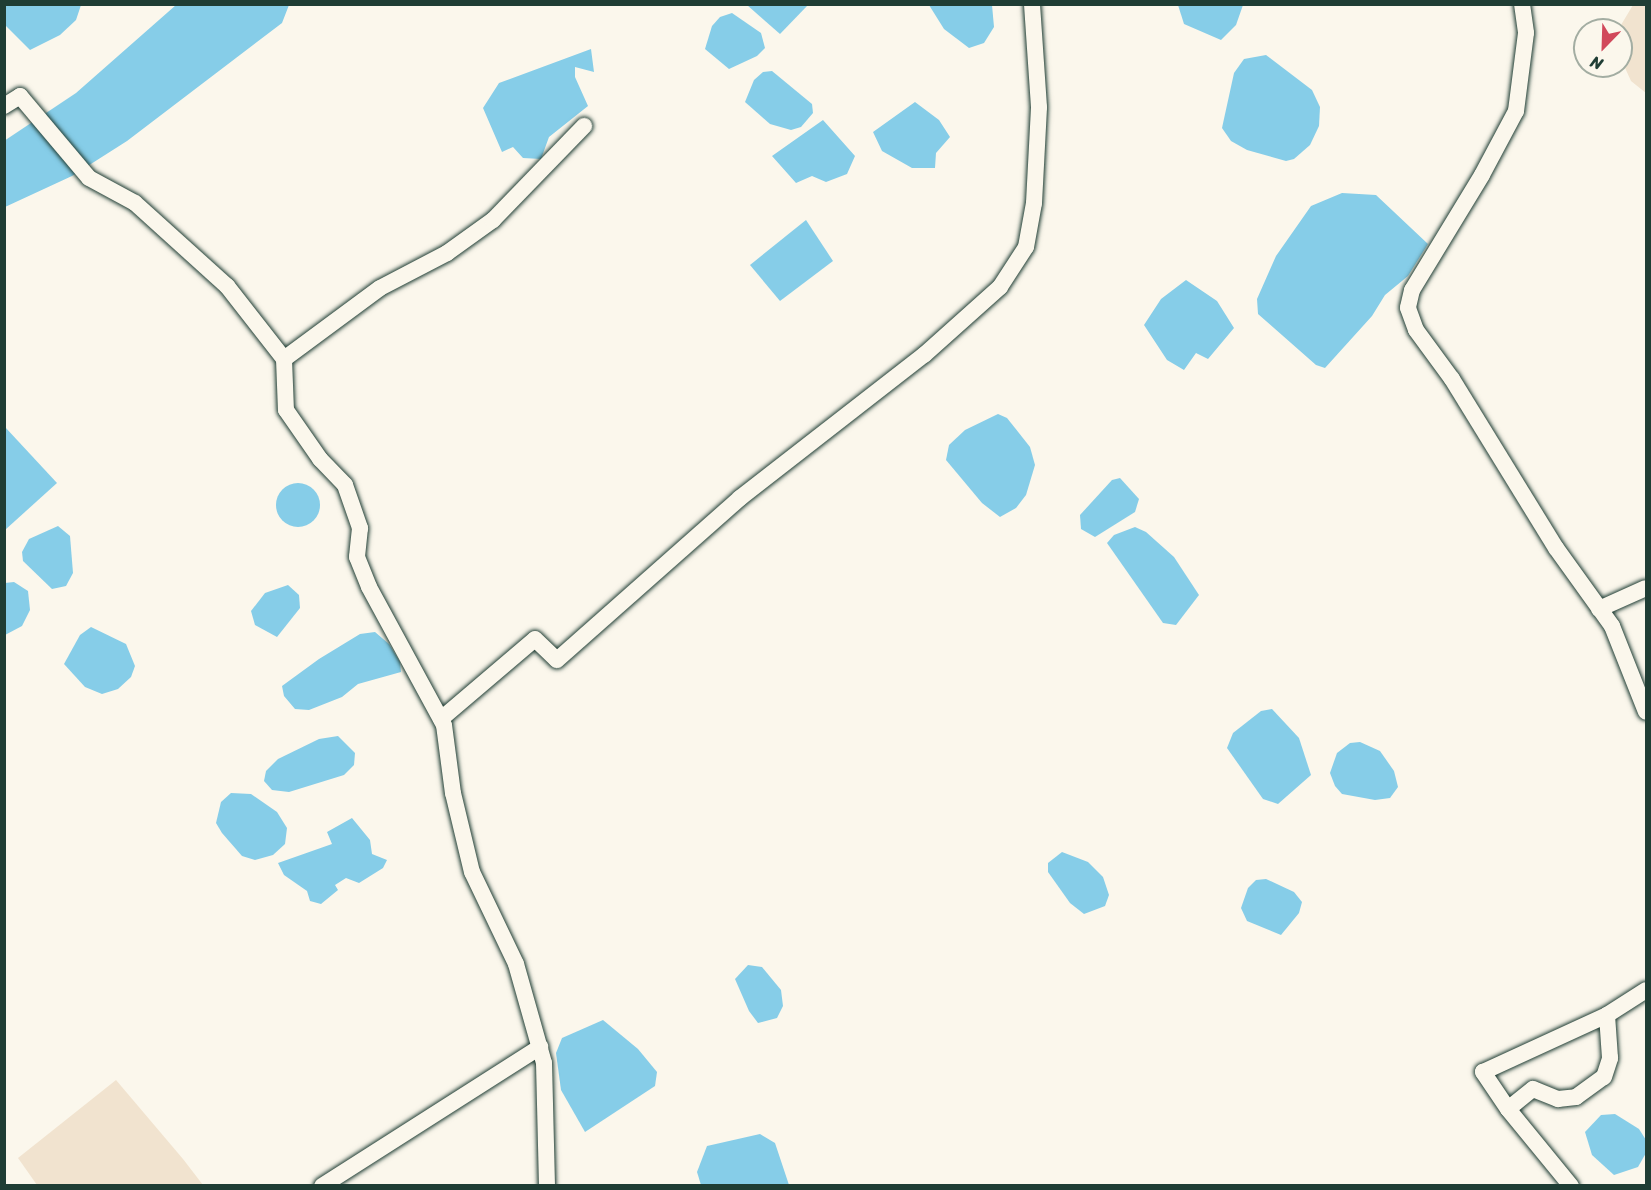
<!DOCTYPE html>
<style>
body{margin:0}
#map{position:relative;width:1651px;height:1190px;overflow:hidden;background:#fbf7ec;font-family:Sriracha,sans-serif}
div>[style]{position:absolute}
.built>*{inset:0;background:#f1e3cf}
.water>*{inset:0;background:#86cde8}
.round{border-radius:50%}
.roads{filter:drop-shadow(0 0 2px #1f3d34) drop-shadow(0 0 2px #1f3d34)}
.minor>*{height:16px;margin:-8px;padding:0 8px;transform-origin:8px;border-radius:8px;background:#fbf7ec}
span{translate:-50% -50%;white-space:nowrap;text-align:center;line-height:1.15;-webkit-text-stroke:6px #fbf7ec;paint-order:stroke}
.frame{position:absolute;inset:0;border:6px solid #1f3d34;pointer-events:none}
.north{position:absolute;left:1573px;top:18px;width:60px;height:60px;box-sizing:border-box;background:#fbf7ec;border:2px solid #a3ada2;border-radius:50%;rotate:203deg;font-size:16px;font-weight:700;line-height:24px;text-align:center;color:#1f3d34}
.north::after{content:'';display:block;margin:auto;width:21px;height:27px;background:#d1495b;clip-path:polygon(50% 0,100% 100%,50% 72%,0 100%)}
</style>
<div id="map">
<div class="built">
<i style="clip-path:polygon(1633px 5px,1646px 5px,1646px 93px,1631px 81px,1621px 59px,1621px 30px,1618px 30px)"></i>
<i style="clip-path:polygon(116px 1080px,183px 1159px,203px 1185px,37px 1185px,18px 1158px)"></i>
</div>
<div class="water">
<i style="clip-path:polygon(4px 5px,5px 4px,81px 5px,76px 20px,60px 35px,30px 50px,5px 25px)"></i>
<i style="clip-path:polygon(176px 5px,289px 5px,282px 23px,127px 141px,72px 176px,5px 207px,4px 141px,76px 93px)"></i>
<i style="clip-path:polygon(747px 5px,808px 5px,780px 34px)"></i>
<i style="clip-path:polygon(929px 5px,992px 5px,994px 27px,984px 43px,969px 48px,944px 29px)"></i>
<i style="clip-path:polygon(1178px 5px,1178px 4px,1243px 5px,1236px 25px,1221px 40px,1184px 24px)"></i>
<i style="clip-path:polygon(732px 13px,761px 33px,765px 48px,757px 56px,729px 69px,705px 49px,712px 26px,720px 17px)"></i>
<i style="clip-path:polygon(591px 49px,594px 72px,575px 67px,575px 77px,588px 106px,549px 137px,541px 159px,523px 158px,513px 147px,502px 152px,483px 108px,499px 83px)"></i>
<i style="clip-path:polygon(1266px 55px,1312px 90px,1320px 107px,1319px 126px,1310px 145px,1294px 159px,1286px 161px,1247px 150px,1231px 141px,1222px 128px,1234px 73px,1244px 59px)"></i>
<i style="clip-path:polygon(772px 71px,812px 104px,813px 113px,801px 127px,791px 130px,770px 124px,745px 102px,754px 80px,763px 72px)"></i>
<i style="clip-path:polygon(915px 102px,939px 120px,950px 137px,936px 153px,935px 168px,912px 168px,882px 151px,873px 132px)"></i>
<i style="clip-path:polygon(823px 120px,855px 156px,847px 174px,826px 182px,812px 176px,796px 183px,772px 156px)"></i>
<i style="clip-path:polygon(1342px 193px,1376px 195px,1428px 244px,1408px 276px,1385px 295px,1372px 316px,1325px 368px,1316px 365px,1258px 314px,1257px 299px,1276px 256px,1311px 206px)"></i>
<i style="clip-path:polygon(806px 220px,833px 261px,780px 301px,750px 265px)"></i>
<i style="clip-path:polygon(1186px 280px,1217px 301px,1234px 328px,1208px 359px,1196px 353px,1184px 370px,1167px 360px,1144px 325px,1161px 299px)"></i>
<i style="clip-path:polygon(998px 414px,1007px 418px,1030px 447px,1035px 465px,1026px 495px,1016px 508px,1000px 517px,982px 503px,946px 460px,949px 445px,965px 430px)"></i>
<i style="clip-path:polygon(5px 427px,57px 483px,5px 530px)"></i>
<i style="clip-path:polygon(1120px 478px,1139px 499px,1135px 512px,1095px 537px,1081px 529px,1080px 515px,1112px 480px)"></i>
<i class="round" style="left:276px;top:483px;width:44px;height:44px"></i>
<i style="clip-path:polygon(58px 526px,70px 536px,73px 573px,66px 586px,52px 589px,23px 561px,22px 552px,29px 539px)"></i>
<i style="clip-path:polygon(1135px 527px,1146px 532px,1174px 557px,1199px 595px,1176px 625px,1163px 623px,1107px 543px,1114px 535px)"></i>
<i style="clip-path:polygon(14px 582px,28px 591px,30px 610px,22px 626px,5px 635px,5px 583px)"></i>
<i style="clip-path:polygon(288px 585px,299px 595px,300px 608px,277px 637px,255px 625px,251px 611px,265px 593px)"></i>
<i style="clip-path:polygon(91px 627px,126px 644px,135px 666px,131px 677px,118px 689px,102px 694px,85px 687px,64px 664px,80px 635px)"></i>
<i style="clip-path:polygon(375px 632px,389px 644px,400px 662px,401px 672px,358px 684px,342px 697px,309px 710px,295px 709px,284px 696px,282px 686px,319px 659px,360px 634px)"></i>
<i style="clip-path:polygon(1272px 709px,1299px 738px,1311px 775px,1278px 804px,1263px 799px,1227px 748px,1233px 733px,1261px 711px)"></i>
<i style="clip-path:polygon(338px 736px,355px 753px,354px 765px,344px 775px,289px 792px,272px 790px,264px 781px,266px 771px,278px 759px,319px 739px)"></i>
<i style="clip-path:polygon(1360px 742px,1380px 751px,1394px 771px,1398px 787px,1390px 798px,1375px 800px,1342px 794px,1335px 786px,1330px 773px,1337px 753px,1350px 743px)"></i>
<i style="clip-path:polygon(231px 793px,251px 794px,277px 812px,287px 828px,285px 844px,273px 855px,255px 860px,242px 856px,222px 833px,216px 823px,221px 802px)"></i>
<i style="clip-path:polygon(352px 818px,370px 840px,372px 854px,387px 860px,383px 868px,359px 883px,346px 878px,335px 885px,338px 890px,321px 904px,310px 901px,307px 891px,284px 875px,278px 863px,332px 844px,327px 832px)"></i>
<i style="clip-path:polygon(1062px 852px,1088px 862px,1103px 877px,1109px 895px,1105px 906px,1084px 914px,1070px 903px,1048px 872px,1048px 863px)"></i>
<i style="clip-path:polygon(1266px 879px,1294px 892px,1302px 902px,1299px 913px,1281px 935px,1247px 921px,1241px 908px,1248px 888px,1256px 880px)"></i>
<i style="clip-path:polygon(748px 965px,762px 967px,781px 990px,783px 1006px,777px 1018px,758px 1023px,749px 1011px,735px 979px)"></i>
<i style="clip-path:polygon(603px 1020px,638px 1049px,657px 1072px,655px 1086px,585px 1132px,561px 1090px,556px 1053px,562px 1038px)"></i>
<i style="clip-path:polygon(1615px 1114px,1639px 1129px,1646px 1140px,1646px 1153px,1638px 1167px,1614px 1175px,1592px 1155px,1585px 1132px,1601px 1115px)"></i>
<i style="clip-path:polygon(760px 1134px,775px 1143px,789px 1185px,701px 1185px,697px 1172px,707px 1146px)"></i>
</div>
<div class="roads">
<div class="minor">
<i style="left:1522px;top:4px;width:29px;rotate:82deg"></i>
<i style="left:1526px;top:33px;width:79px;rotate:97.3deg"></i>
<i style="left:1516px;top:111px;width:72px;rotate:118deg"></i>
<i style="left:1482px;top:175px;width:135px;rotate:121.3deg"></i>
<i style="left:1412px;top:290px;width:18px;rotate:103deg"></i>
<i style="left:1408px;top:308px;width:23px;rotate:70deg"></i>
<i style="left:1416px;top:330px;width:61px;rotate:53.7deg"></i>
<i style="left:1452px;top:379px;width:198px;rotate:58.4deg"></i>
<i style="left:1556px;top:548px;width:96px;rotate:54.3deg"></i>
<i style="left:1612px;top:626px;width:92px;rotate:68.4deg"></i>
<i style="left:4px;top:106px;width:19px;rotate:-32deg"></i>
<i style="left:20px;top:96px;width:107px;rotate:49.9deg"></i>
<i style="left:89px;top:178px;width:52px;rotate:28.5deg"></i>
<i style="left:135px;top:203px;width:124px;rotate:42.1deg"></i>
<i style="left:227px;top:286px;width:93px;rotate:52deg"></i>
<i style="left:284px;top:359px;width:51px;rotate:87.8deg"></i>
<i style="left:286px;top:410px;width:60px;rotate:55.2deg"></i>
<i style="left:320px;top:459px;width:36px;rotate:46deg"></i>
<i style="left:345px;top:485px;width:46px;rotate:70.8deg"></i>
<i style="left:360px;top:528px;width:29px;rotate:96deg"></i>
<i style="left:357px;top:557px;width:32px;rotate:68deg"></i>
<i style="left:369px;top:587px;width:157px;rotate:61.5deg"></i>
<i style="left:444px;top:725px;width:69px;rotate:82.5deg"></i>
<i style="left:453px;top:793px;width:81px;rotate:76.5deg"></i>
<i style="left:472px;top:872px;width:102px;rotate:64.4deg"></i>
<i style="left:516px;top:964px;width:103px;rotate:74.2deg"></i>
<i style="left:544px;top:1063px;width:123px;rotate:88.6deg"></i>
<i style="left:284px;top:359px;width:119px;rotate:-36.5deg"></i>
<i style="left:380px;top:288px;width:76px;rotate:-27.6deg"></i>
<i style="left:447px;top:253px;width:57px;rotate:-35.7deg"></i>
<i style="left:493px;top:220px;width:131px;rotate:-45.9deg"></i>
<i style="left:1599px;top:609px;width:51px;rotate:-24.1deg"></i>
<i style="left:441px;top:719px;width:123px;rotate:-40.4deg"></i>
<i style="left:535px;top:639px;width:30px;rotate:44deg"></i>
<i style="left:557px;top:660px;width:244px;rotate:-41.5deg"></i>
<i style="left:740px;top:498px;width:233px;rotate:-37.9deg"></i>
<i style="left:924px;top:355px;width:102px;rotate:-41.8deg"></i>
<i style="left:1000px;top:287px;width:48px;rotate:-57deg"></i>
<i style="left:1026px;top:247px;width:45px;rotate:-79.7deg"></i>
<i style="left:1034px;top:203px;width:96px;rotate:-87deg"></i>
<i style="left:1039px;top:107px;width:103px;rotate:-93.9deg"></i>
<i style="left:1508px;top:1109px;width:45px;rotate:-124deg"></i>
<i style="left:1483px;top:1072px;width:136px;rotate:-24.7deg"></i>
<i style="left:322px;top:1186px;width:259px;rotate:-32.5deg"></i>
<i style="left:1571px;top:1186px;width:99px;rotate:-129.3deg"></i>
<i style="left:1508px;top:1109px;width:32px;rotate:-39deg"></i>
<i style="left:1533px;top:1089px;width:27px;rotate:22deg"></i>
<i style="left:1558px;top:1099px;width:18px;rotate:-6deg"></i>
<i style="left:1576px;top:1097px;width:34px;rotate:-36deg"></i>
<i style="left:1604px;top:1077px;width:20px;rotate:-72deg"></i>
<i style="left:1610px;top:1058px;width:43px;rotate:-94deg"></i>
<i style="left:1607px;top:1015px;width:46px;rotate:-32.7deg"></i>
</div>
</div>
<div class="frame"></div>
<div class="north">N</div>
</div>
